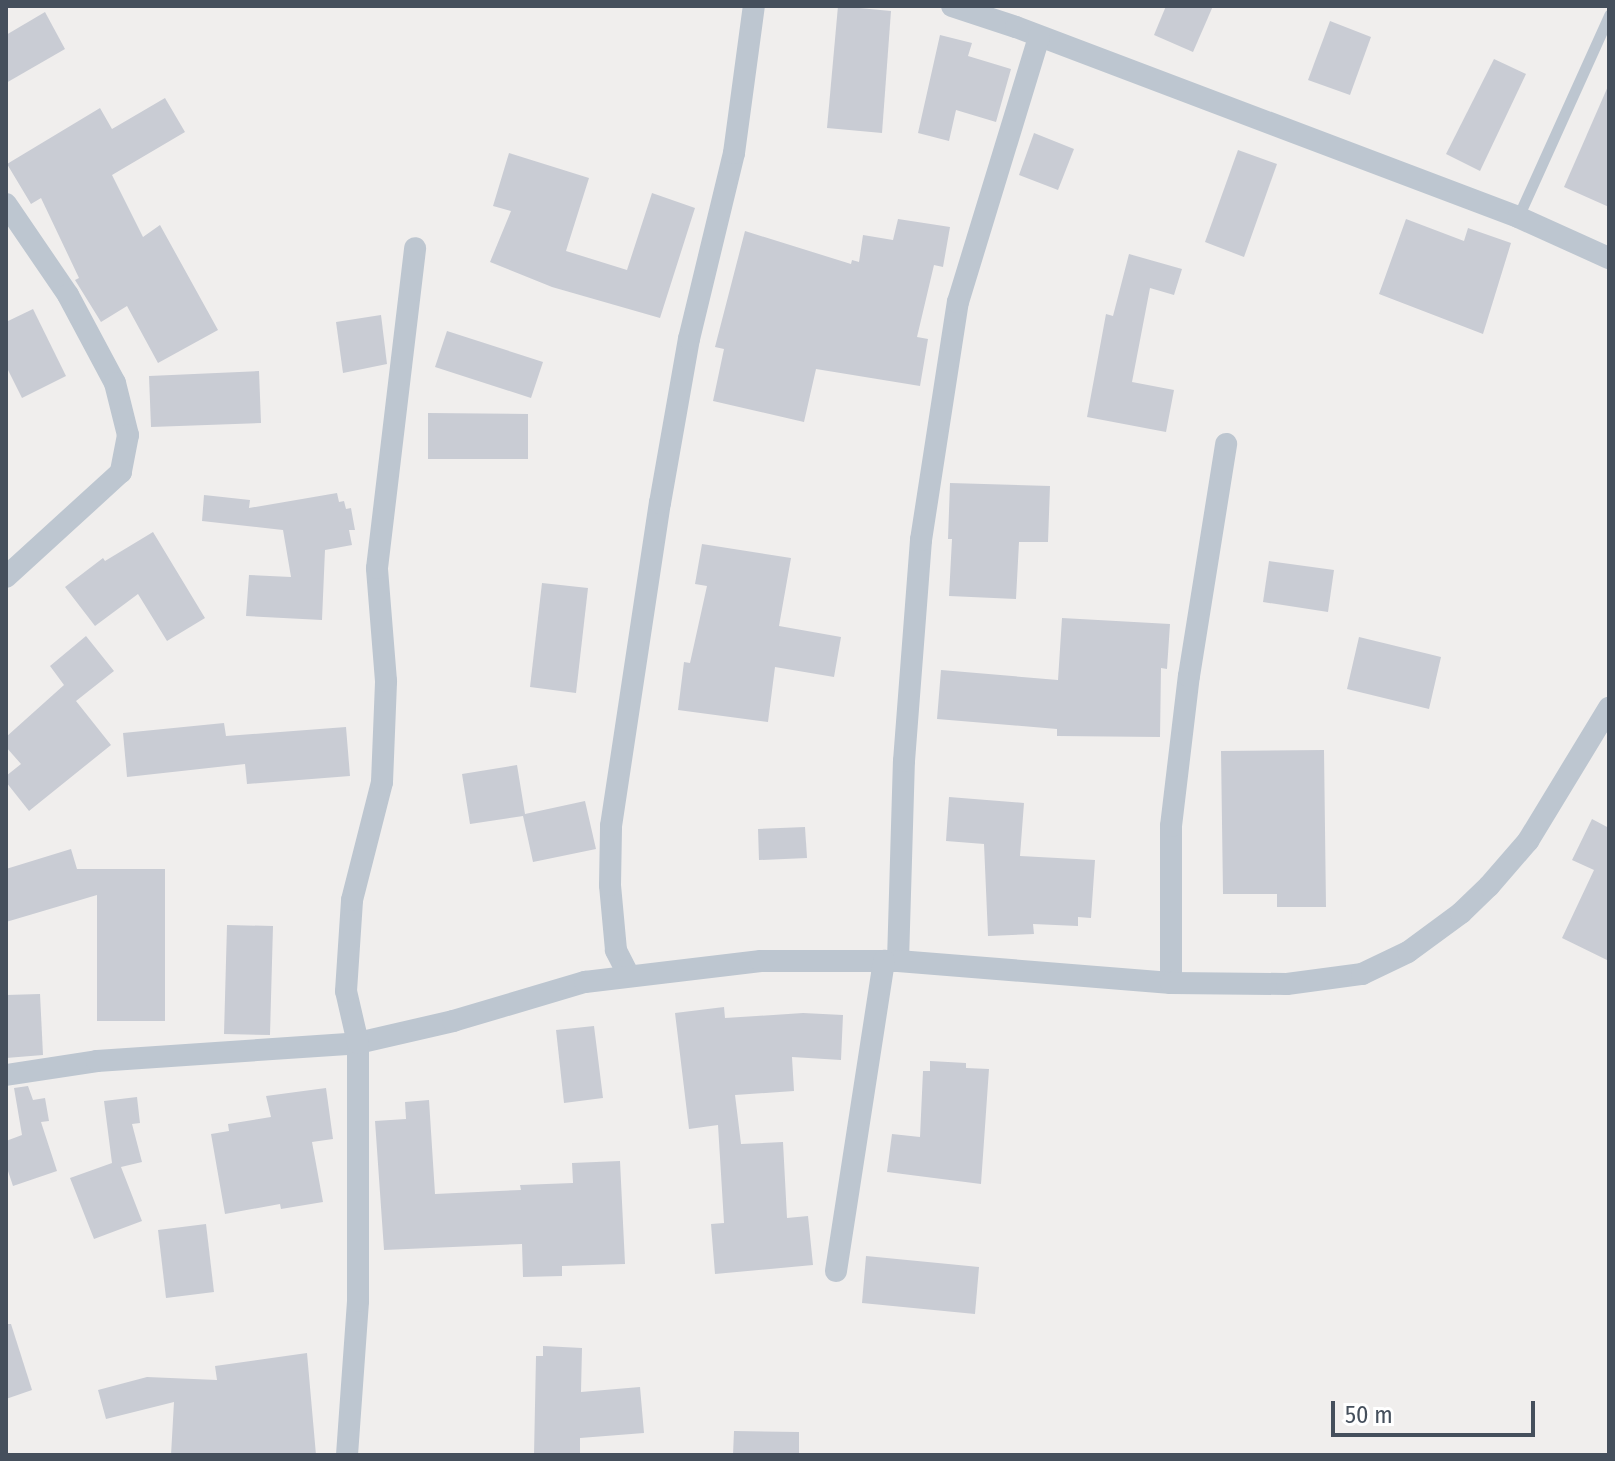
<!DOCTYPE html>
<style>
body{margin:0}
#map{position:relative;width:1615px;height:1461px;overflow:hidden;background:#f0eeed;font-family:"Fira Sans Condensed",sans-serif}
div>[style]{position:absolute}
.building>*{inset:0;background:#c9ccd4}
.service>*{height:11px;margin:-5.5px;padding:0 5.5px;transform-origin:5.5px;border-radius:5.5px;background:#bdc6d0}
.minor>*{height:22px;margin:-11px;padding:0 11px;transform-origin:11px;border-radius:11px;background:#bdc6d0}
span{translate:-50% -50%;white-space:nowrap;text-align:center;line-height:1.15;-webkit-text-stroke:6px #fff;paint-order:stroke}
.frame{position:absolute;inset:0;border:8px solid #454f5c;pointer-events:none}
.scale{position:absolute;left:1331px;top:1401px;width:204px;height:36px;box-sizing:border-box;border:4px solid #454f5c;border-top:0;padding-left:10px;font-size:24px;line-height:28px;white-space:nowrap;color:#454f5c;-webkit-text-stroke:6px #fff;paint-order:stroke}
</style>
<div id="map">
<div class="building">
<i style="clip-path:polygon(838px 6px,891px 11px,882px 133px,827px 128px)"></i>
<i style="clip-path:polygon(1166px 6px,1213px 6px,1193px 52px,1154px 35px)"></i>
<i style="clip-path:polygon(45px 12px,65px 49px,6px 83px,6px 35px)"></i>
<i style="clip-path:polygon(1330px 21px,1371px 37px,1350px 95px,1308px 80px)"></i>
<i style="clip-path:polygon(940px 35px,972px 43px,968px 56px,1011px 69px,996px 122px,956px 110px,949px 141px,918px 133px)"></i>
<i style="clip-path:polygon(1494px 59px,1526px 74px,1480px 171px,1446px 154px)"></i>
<i style="clip-path:polygon(1609px 84px,1609px 207px,1564px 187px)"></i>
<i style="clip-path:polygon(165px 98px,185px 132px,112px 175px,143px 237px,160px 225px,218px 330px,158px 363px,127px 306px,101px 322px,75px 280px,79px 278px,41px 198px,31px 204px,7px 164px,100px 108px,112px 129px)"></i>
<i style="clip-path:polygon(1034px 133px,1074px 149px,1058px 190px,1019px 175px)"></i>
<i style="clip-path:polygon(1238px 150px,1277px 164px,1244px 257px,1205px 242px)"></i>
<i style="clip-path:polygon(509px 153px,589px 178px,566px 251px,627px 270px,652px 193px,695px 208px,660px 318px,552px 287px,490px 262px,511px 211px,493px 206px)"></i>
<i style="clip-path:polygon(898px 219px,950px 227px,943px 267px,934px 265px,917px 337px,928px 339px,920px 386px,816px 369px,804px 422px,713px 401px,724px 349px,715px 347px,745px 231px,851px 264px,852px 260px,859px 262px,863px 235px,893px 240px)"></i>
<i style="clip-path:polygon(1406px 219px,1464px 241px,1468px 228px,1511px 243px,1483px 334px,1379px 294px)"></i>
<i style="clip-path:polygon(1129px 254px,1182px 269px,1174px 295px,1150px 288px,1132px 382px,1174px 390px,1166px 432px,1087px 417px,1106px 314px,1113px 316px)"></i>
<i style="clip-path:polygon(33px 309px,66px 376px,22px 398px,6px 366px,6px 322px)"></i>
<i style="clip-path:polygon(381px 315px,387px 364px,343px 373px,336px 322px)"></i>
<i style="clip-path:polygon(447px 331px,543px 362px,531px 398px,435px 367px)"></i>
<i style="clip-path:polygon(259px 371px,261px 423px,151px 427px,149px 376px)"></i>
<i style="clip-path:polygon(428px 413px,528px 414px,528px 459px,428px 459px)"></i>
<i style="clip-path:polygon(950px 483px,1050px 486px,1048px 542px,1019px 542px,1016px 599px,949px 596px,952px 539px,948px 539px)"></i>
<i style="clip-path:polygon(337px 493px,339px 502px,344px 501px,346px 509px,351px 508px,355px 530px,349px 530px,352px 545px,325px 550px,322px 620px,246px 616px,249px 575px,291px 577px,283px 530px,202px 521px,204px 495px,250px 500px,249px 508px)"></i>
<i style="clip-path:polygon(153px 532px,205px 618px,167px 641px,138px 594px,95px 626px,65px 587px,103px 558px,105px 561px)"></i>
<i style="clip-path:polygon(702px 544px,791px 558px,779px 626px,841px 637px,834px 677px,775px 667px,768px 722px,678px 710px,684px 662px,690px 663px,707px 586px,695px 584px)"></i>
<i style="clip-path:polygon(1269px 561px,1334px 570px,1328px 612px,1263px 602px)"></i>
<i style="clip-path:polygon(542px 583px,588px 588px,576px 693px,530px 687px)"></i>
<i style="clip-path:polygon(1062px 618px,1170px 624px,1167px 669px,1161px 668px,1160px 737px,1057px 736px,1057px 729px,937px 719px,941px 670px,1058px 680px)"></i>
<i style="clip-path:polygon(86px 636px,114px 671px,76px 701px,111px 745px,29px 811px,6px 782px,6px 776px,21px 764px,6px 747px,6px 737px,64px 685px,50px 666px)"></i>
<i style="clip-path:polygon(1359px 637px,1441px 657px,1429px 709px,1347px 689px)"></i>
<i style="clip-path:polygon(224px 723px,226px 736px,346px 727px,350px 776px,247px 784px,245px 764px,127px 777px,123px 733px)"></i>
<i style="clip-path:polygon(1324px 750px,1326px 907px,1277px 907px,1277px 894px,1223px 894px,1221px 751px)"></i>
<i style="clip-path:polygon(517px 765px,525px 814px,585px 801px,596px 849px,533px 862px,523px 816px,470px 824px,462px 774px)"></i>
<i style="clip-path:polygon(949px 797px,1024px 803px,1020px 856px,1095px 860px,1091px 918px,1078px 917px,1078px 926px,1033px 924px,1034px 934px,988px 936px,984px 844px,946px 841px)"></i>
<i style="clip-path:polygon(1592px 819px,1609px 828px,1609px 961px,1562px 938px,1594px 870px,1572px 860px)"></i>
<i style="clip-path:polygon(805px 827px,807px 858px,759px 860px,758px 829px)"></i>
<i style="clip-path:polygon(71px 849px,77px 869px,165px 869px,165px 1021px,97px 1021px,97px 895px,6px 922px,6px 869px)"></i>
<i style="clip-path:polygon(227px 925px,273px 926px,270px 1035px,224px 1034px)"></i>
<i style="clip-path:polygon(40px 994px,43px 1055px,6px 1058px,6px 995px)"></i>
<i style="clip-path:polygon(724px 1007px,725px 1018px,803px 1013px,843px 1015px,841px 1060px,792px 1057px,794px 1091px,735px 1095px,741px 1144px,783px 1142px,787px 1218px,808px 1216px,813px 1265px,715px 1274px,711px 1224px,724px 1223px,718px 1125px,689px 1129px,675px 1013px)"></i>
<i style="clip-path:polygon(594px 1026px,603px 1098px,564px 1103px,556px 1030px)"></i>
<i style="clip-path:polygon(930px 1061px,966px 1063px,966px 1068px,989px 1069px,981px 1184px,887px 1172px,892px 1134px,920px 1137px,923px 1071px,930px 1071px)"></i>
<i style="clip-path:polygon(28px 1086px,33px 1100px,45px 1098px,49px 1121px,41px 1122px,57px 1171px,13px 1186px,6px 1165px,6px 1141px,22px 1135px,14px 1088px)"></i>
<i style="clip-path:polygon(326px 1088px,333px 1139px,312px 1142px,323px 1202px,281px 1209px,280px 1204px,225px 1214px,211px 1134px,229px 1131px,228px 1124px,271px 1117px,266px 1096px)"></i>
<i style="clip-path:polygon(137px 1097px,140px 1123px,132px 1124px,142px 1162px,121px 1167px,142px 1221px,94px 1239px,70px 1178px,112px 1163px,104px 1101px)"></i>
<i style="clip-path:polygon(429px 1100px,435px 1194px,521px 1190px,520px 1185px,573px 1183px,572px 1163px,620px 1161px,625px 1264px,562px 1266px,562px 1276px,523px 1277px,522px 1244px,384px 1250px,375px 1121px,406px 1119px,405px 1102px)"></i>
<i style="clip-path:polygon(206px 1224px,214px 1292px,166px 1298px,158px 1230px)"></i>
<i style="clip-path:polygon(866px 1256px,979px 1267px,975px 1314px,862px 1303px)"></i>
<i style="clip-path:polygon(6px 1324px,11px 1324px,32px 1390px,6px 1399px)"></i>
<i style="clip-path:polygon(543px 1346px,582px 1348px,581px 1392px,640px 1387px,644px 1433px,580px 1438px,580px 1455px,534px 1455px,536px 1356px,543px 1356px)"></i>
<i style="clip-path:polygon(307px 1353px,316px 1455px,171px 1455px,174px 1402px,106px 1419px,98px 1390px,147px 1377px,217px 1380px,215px 1366px)"></i>
<i style="clip-path:polygon(734px 1431px,799px 1432px,799px 1455px,733px 1455px)"></i>
</div>
<div class="service">
<i style="left:1518px;top:217px;width:222px;rotate:-65.7deg"></i>
</div>
<div class="minor">
<i style="left:952px;top:6px;width:67px;rotate:18.2deg"></i>
<i style="left:1016px;top:27px;width:537px;rotate:20.73deg"></i>
<i style="left:1518px;top:217px;width:100px;rotate:24.3deg"></i>
<i style="left:6px;top:204px;width:110px;rotate:55.7deg"></i>
<i style="left:68px;top:295px;width:100px;rotate:61.9deg"></i>
<i style="left:115px;top:383px;width:54px;rotate:76deg"></i>
<i style="left:128px;top:435px;width:38px;rotate:101deg"></i>
<i style="left:121px;top:472px;width:156px;rotate:137.6deg"></i>
<i style="left:898px;top:961px;width:200px;rotate:-88.3deg"></i>
<i style="left:904px;top:761px;width:222px;rotate:-85.6deg"></i>
<i style="left:921px;top:540px;width:241px;rotate:-81.2deg"></i>
<i style="left:958px;top:302px;width:277px;rotate:-73deg"></i>
<i style="left:628px;top:974px;width:27px;rotate:-117deg"></i>
<i style="left:616px;top:950px;width:65px;rotate:-95.3deg"></i>
<i style="left:610px;top:885px;width:59px;rotate:-89deg"></i>
<i style="left:611px;top:826px;width:327px;rotate:-81.4deg"></i>
<i style="left:660px;top:503px;width:167px;rotate:-80deg"></i>
<i style="left:689px;top:339px;width:191px;rotate:-76.4deg"></i>
<i style="left:734px;top:153px;width:148px;rotate:-82.3deg"></i>
<i style="left:1171px;top:983px;width:157px;rotate:-90deg"></i>
<i style="left:1171px;top:826px;width:151px;rotate:-83.2deg"></i>
<i style="left:1189px;top:676px;width:235px;rotate:-80.9deg"></i>
<i style="left:6px;top:1075px;width:92px;rotate:-8.7deg"></i>
<i style="left:97px;top:1061px;width:262px;rotate:-3.9deg"></i>
<i style="left:358px;top:1043px;width:98px;rotate:-13deg"></i>
<i style="left:453px;top:1021px;width:138px;rotate:-16.5deg"></i>
<i style="left:585px;top:982px;width:177px;rotate:-6.8deg"></i>
<i style="left:761px;top:961px;width:137px"></i>
<i style="left:898px;top:961px;width:274px;rotate:4.6deg"></i>
<i style="left:1171px;top:983px;width:116px;rotate:0.5deg"></i>
<i style="left:1287px;top:984px;width:76px;rotate:-7.6deg"></i>
<i style="left:1362px;top:974px;width:51px;rotate:-25.6deg"></i>
<i style="left:1408px;top:952px;width:66px;rotate:-36.3deg"></i>
<i style="left:1461px;top:913px;width:39px;rotate:-44deg"></i>
<i style="left:1489px;top:886px;width:60px;rotate:-49.1deg"></i>
<i style="left:1528px;top:841px;width:156px;rotate:-58.7deg"></i>
<i style="left:836px;top:1271px;width:314px;rotate:-81.2deg"></i>
<i style="left:347px;top:1455px;width:154px;rotate:-85.9deg"></i>
<i style="left:358px;top:1301px;width:258px;rotate:-90deg"></i>
<i style="left:358px;top:1043px;width:53px;rotate:-103deg"></i>
<i style="left:346px;top:991px;width:91px;rotate:-86.2deg"></i>
<i style="left:352px;top:900px;width:122px;rotate:-75.7deg"></i>
<i style="left:382px;top:782px;width:101px;rotate:-87.7deg"></i>
<i style="left:386px;top:681px;width:113px;rotate:-94.6deg"></i>
<i style="left:377px;top:568px;width:322px;rotate:-83.2deg"></i>
</div>
<div class="frame"></div>
<div class="scale">50 m</div>
</div>
